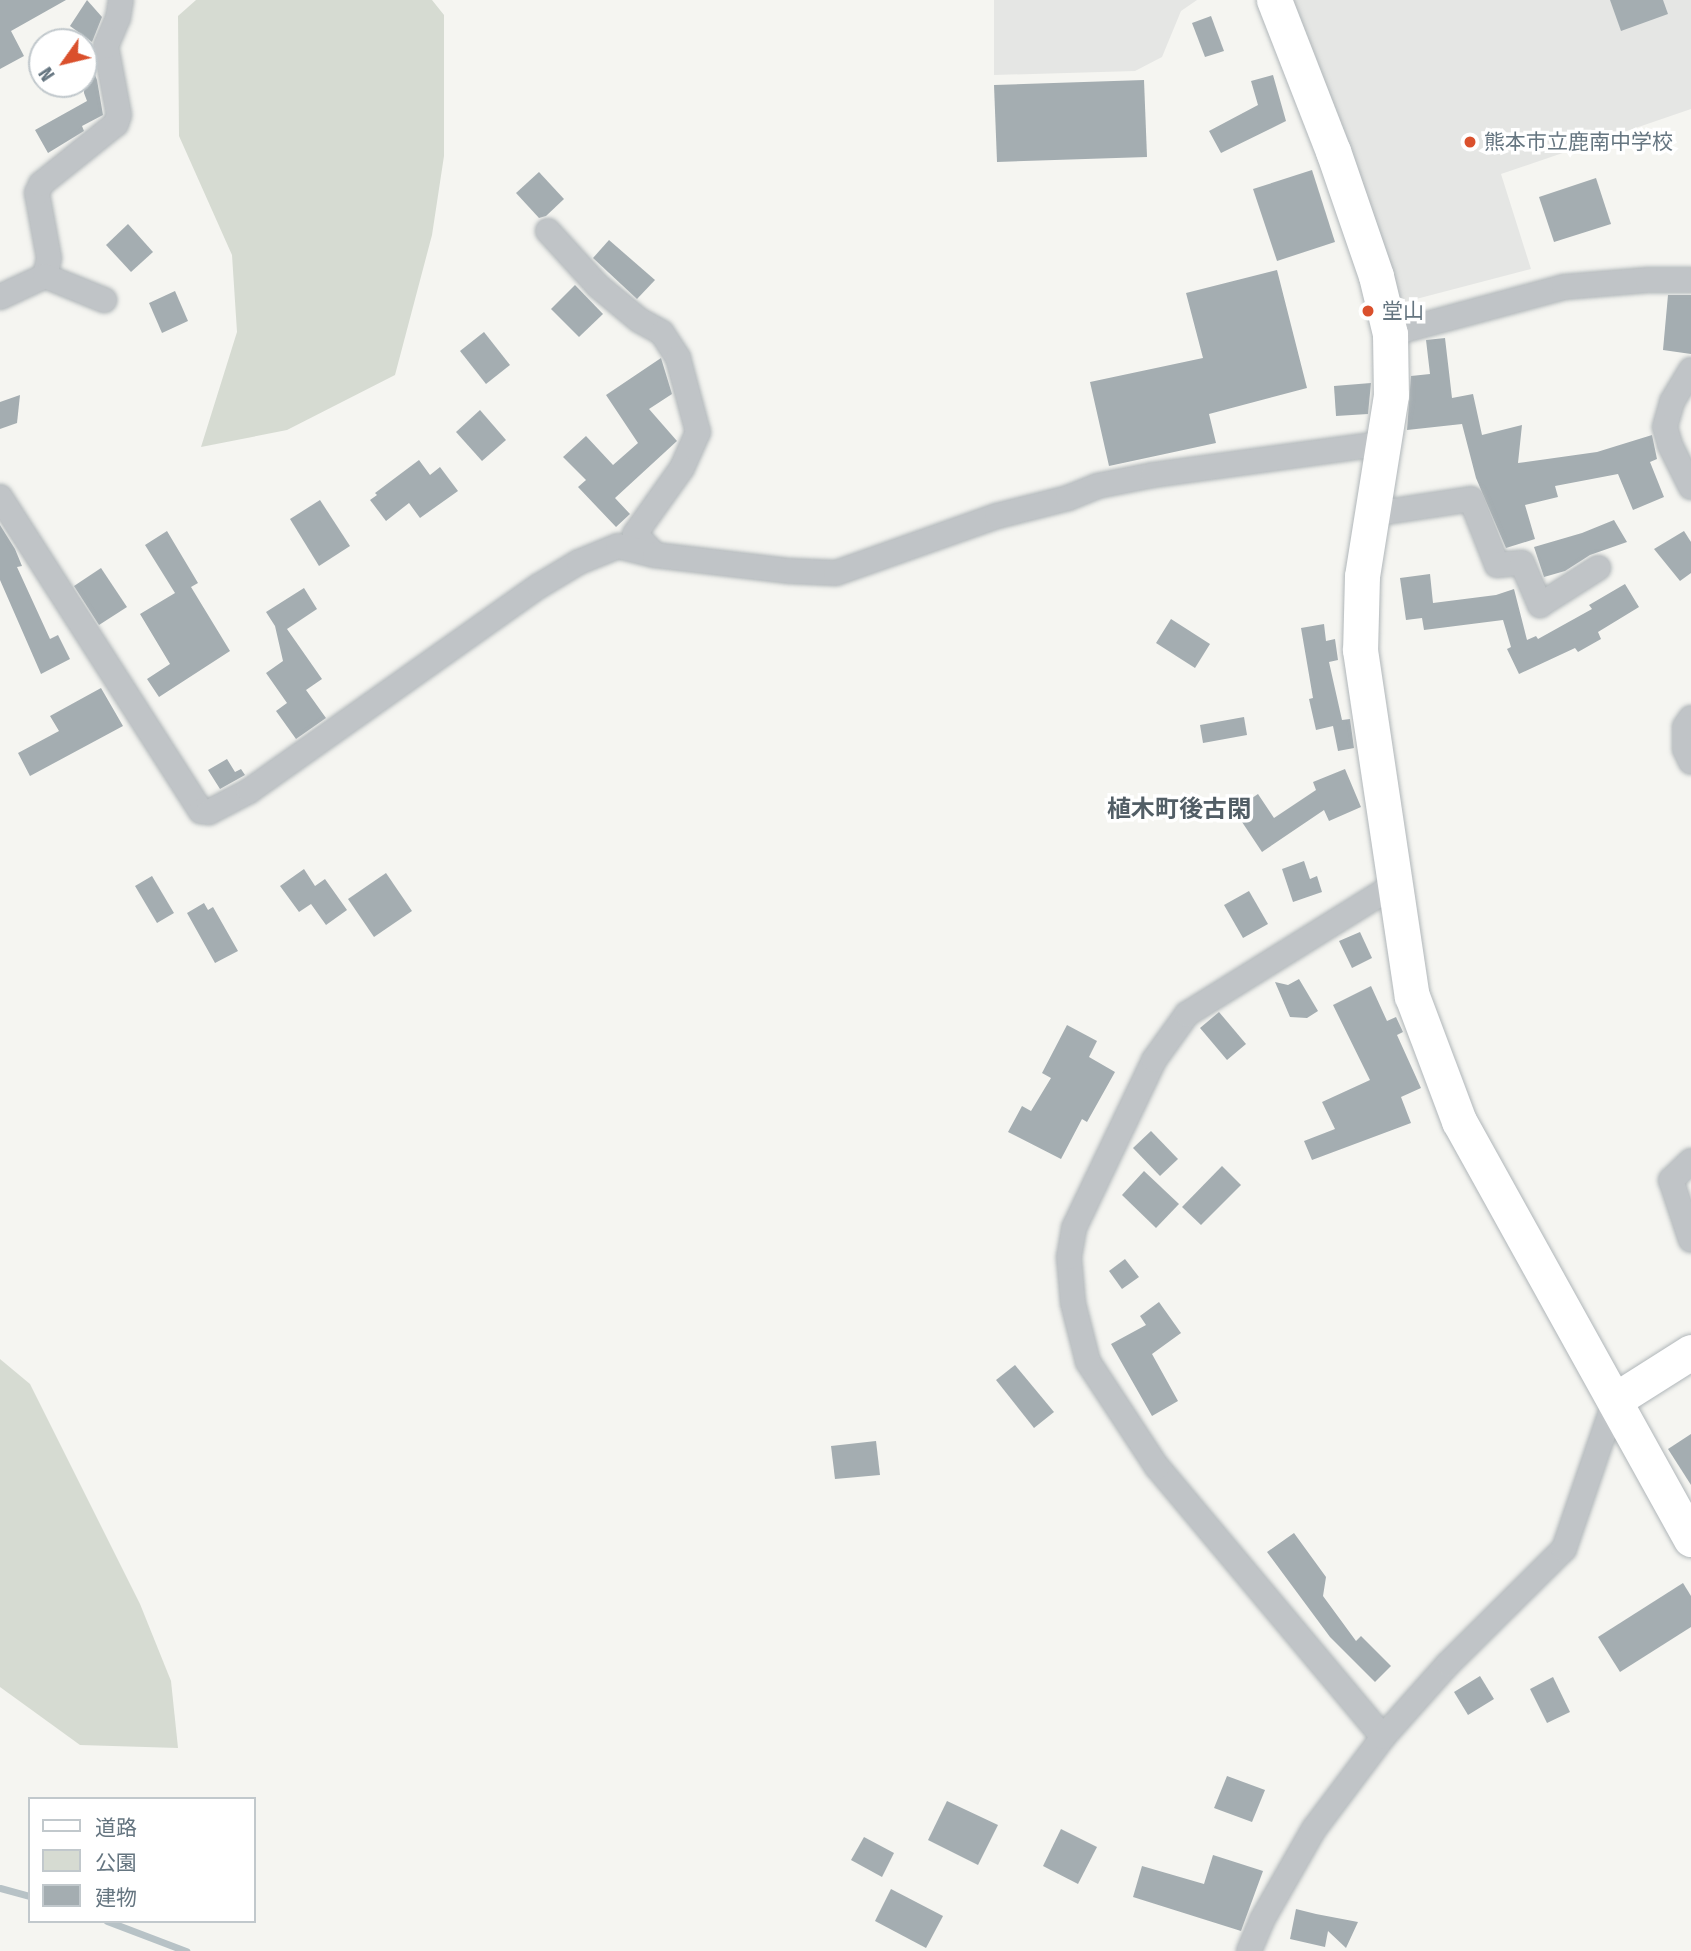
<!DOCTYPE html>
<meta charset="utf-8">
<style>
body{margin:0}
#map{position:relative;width:1691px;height:1951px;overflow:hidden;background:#f5f5f1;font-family:"Fira Sans Condensed","Noto Sans JP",sans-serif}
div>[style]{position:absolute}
.built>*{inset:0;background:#e5e6e4}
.green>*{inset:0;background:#d6dbd2}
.stream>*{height:7px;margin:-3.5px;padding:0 3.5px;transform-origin:3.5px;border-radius:3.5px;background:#b7c2c6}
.building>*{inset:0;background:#a4adb1}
.roads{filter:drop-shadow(0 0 2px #b0b6b9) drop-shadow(0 0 2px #b0b6b9)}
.street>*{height:24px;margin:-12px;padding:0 12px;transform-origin:12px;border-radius:12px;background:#c0c4c7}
.secondary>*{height:35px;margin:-17.5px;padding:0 17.5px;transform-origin:17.5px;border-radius:17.5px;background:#fff}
.dots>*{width:19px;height:19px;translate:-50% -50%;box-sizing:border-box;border:4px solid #fff;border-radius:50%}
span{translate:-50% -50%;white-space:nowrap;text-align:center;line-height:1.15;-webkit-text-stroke:7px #fff;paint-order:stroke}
.poi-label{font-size:21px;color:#657580}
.left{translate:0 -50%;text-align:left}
.quarter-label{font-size:24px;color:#525e66;font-weight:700}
.legend{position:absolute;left:28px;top:1797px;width:228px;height:126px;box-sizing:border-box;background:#fff;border:2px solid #c1c8cc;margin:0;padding:9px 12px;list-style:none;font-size:21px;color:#657580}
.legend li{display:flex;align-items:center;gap:14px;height:35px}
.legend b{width:35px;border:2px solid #c1c8cc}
.north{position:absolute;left:28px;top:28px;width:70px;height:70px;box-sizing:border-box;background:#fff;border:2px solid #c1c8cc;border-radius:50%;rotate:236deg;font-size:19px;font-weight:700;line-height:28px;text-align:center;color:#657580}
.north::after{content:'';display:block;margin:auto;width:24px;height:32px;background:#da502c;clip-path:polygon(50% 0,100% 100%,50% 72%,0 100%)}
</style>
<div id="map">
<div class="built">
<i style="clip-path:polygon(994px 0,1197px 0,1181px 11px,1162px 57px,1135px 71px,994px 75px)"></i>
<i style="clip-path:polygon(1292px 0,1691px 0,1691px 109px,1501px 174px,1531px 269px,1397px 304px,1317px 60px)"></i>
</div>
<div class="green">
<i style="clip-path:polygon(196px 0,432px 0,444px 15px,444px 156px,432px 235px,395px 375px,287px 430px,201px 447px,237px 332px,232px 255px,179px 136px,178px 16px)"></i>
<i style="clip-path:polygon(0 1359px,30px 1384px,140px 1604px,171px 1681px,178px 1748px,80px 1745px,0 1687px)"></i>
</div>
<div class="stream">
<i style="left:0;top:1888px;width:31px;rotate:15deg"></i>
<i style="left:107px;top:1921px;width:85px;rotate:20.8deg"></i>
</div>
<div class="building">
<i style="clip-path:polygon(0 0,66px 0,11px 31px,24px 56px,0 69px)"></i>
<i style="clip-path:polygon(87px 0,102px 17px,92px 42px,70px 26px)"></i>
<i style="clip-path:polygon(1610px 0,1663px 0,1668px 14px,1621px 31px)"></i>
<i style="clip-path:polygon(1211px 16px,1224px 51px,1205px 57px,1192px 23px)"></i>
<i style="clip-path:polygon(85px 49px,97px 80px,103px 115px,82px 126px,84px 131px,48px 153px,35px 130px,87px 101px,84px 93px)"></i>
<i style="clip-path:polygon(1273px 75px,1286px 121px,1221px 153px,1209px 131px,1258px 105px,1251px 81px)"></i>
<i style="clip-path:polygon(1144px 80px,1147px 157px,997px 162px,994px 85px)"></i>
<i style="clip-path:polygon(1312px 170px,1335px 242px,1277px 261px,1253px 189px)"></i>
<i style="clip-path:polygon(539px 172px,564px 199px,546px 216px,539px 218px,516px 193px)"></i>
<i style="clip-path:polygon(1596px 178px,1611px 224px,1554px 242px,1539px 197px)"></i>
<i style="clip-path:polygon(128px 224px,153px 252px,131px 272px,106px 245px)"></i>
<i style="clip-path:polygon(609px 240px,655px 280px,637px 299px,593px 258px)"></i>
<i style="clip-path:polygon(1277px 270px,1307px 388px,1209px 414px,1216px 443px,1109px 466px,1090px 382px,1203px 358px,1186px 293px)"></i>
<i style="clip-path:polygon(575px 285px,603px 314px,579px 337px,551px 309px)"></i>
<i style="clip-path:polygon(175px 291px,188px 321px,162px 333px,149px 303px)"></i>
<i style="clip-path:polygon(1668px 295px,1691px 295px,1691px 354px,1663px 350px)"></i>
<i style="clip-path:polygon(484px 332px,510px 365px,486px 384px,460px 351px)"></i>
<i style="clip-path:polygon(1445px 338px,1452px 398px,1473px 394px,1482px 435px,1522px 425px,1518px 463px,1597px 452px,1652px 435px,1657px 459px,1650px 462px,1664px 497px,1633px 510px,1618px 474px,1555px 486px,1558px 497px,1525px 505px,1535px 539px,1506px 548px,1476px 478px,1462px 424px,1407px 430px,1411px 376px,1430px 374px,1426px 340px)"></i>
<i style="clip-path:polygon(661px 358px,672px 394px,649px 409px,677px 441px,615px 498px,630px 514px,616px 527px,578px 487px,586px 480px,563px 457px,586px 436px,613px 465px,638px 443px,606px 395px)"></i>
<i style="clip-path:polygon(1371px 383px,1368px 414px,1336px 416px,1334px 386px)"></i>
<i style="clip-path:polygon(20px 395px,17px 423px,0 429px,0 402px)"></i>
<i style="clip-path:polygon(480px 410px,506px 440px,482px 461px,456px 432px)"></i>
<i style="clip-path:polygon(419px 460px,430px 475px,440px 467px,458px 491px,420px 518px,409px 503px,386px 521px,370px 500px,377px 495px,375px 493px)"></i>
<i style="clip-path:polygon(320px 500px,350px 546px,319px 566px,290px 519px)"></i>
<i style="clip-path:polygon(1614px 520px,1627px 542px,1590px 555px,1565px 571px,1544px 577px,1534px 547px,1582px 533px)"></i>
<i style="clip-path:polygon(0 525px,15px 549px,22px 566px,17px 567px,50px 639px,58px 635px,70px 659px,41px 674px,0 580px)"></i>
<i style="clip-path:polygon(167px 531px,198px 583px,191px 587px,230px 651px,159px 697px,147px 679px,170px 664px,140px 614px,175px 593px,145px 545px)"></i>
<i style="clip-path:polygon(1684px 531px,1691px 542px,1691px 573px,1680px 581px,1654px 549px)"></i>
<i style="clip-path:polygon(101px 568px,127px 607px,99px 625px,74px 586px)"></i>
<i style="clip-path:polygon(1430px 574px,1433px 603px,1496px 595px,1514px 589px,1527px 640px,1536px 636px,1538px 639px,1592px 609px,1589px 605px,1625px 584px,1639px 607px,1598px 632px,1601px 639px,1578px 652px,1575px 648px,1519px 674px,1507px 649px,1511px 647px,1503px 620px,1424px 630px,1422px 618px,1406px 620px,1400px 578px)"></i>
<i style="clip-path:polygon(304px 588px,317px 609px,287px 629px,322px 679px,306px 690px,326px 718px,296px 739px,276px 711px,287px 703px,266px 673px,283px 661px,275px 626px,266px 612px)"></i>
<i style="clip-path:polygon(1171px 619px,1210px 644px,1195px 668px,1156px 643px)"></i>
<i style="clip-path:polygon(1324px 624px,1326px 641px,1335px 639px,1338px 660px,1329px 662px,1342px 720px,1350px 719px,1354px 748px,1338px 751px,1333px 726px,1316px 730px,1309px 699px,1313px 698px,1301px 628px)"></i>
<i style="clip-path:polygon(101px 688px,123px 726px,30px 776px,18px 753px,59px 731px,50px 716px)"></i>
<i style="clip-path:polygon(1244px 717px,1247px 735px,1203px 743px,1200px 725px)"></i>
<i style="clip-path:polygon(227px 759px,235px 772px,241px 769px,245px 775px,220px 789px,208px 770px)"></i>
<i style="clip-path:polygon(1345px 769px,1361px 807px,1329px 821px,1324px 810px,1262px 852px,1234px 810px,1258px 794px,1274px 818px,1316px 790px,1313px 782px)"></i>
<i style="clip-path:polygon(1304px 861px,1310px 879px,1317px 876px,1322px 892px,1293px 902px,1282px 869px)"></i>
<i style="clip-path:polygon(304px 869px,315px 886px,325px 879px,347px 910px,326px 925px,311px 904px,299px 912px,280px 886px)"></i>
<i style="clip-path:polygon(386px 873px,412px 911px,374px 937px,348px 899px)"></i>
<i style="clip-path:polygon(152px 876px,174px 913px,157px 923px,135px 886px)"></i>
<i style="clip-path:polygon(1249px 891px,1268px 924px,1243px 938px,1224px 905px)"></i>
<i style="clip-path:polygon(204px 903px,208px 910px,213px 907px,238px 951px,215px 963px,187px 913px)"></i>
<i style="clip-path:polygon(1360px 932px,1372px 958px,1352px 968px,1339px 941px)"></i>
<i style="clip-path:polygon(1299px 979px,1318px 1011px,1307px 1018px,1290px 1017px,1275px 982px,1288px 985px)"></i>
<i style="clip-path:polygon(1371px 986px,1387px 1021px,1396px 1017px,1403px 1032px,1397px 1035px,1421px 1088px,1401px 1097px,1411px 1123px,1312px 1160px,1304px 1141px,1335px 1129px,1322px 1102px,1370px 1080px,1333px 1005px)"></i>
<i style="clip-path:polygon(1219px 1012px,1246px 1044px,1227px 1060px,1200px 1028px)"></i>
<i style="clip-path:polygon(1067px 1025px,1097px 1041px,1089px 1057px,1115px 1072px,1087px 1122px,1082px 1119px,1061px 1159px,1008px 1132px,1022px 1106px,1031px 1111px,1051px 1078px,1042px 1073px)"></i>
<i style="clip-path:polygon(1151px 1131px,1178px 1159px,1160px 1176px,1133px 1148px)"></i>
<i style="clip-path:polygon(1222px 1166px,1241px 1185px,1201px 1225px,1182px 1207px)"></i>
<i style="clip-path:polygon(1144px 1171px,1179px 1204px,1156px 1228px,1122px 1195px)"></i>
<i style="clip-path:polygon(1125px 1259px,1139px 1277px,1122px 1289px,1109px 1271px)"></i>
<i style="clip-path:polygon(1159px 1302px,1181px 1333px,1152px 1354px,1178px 1401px,1152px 1416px,1111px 1344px,1146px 1325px,1140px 1316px)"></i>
<i style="clip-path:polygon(1015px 1365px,1054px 1412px,1034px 1428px,996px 1380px)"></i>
<i style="clip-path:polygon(1691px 1434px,1691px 1485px,1668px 1449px)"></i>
<i style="clip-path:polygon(876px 1441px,880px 1475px,835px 1479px,831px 1446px)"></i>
<i style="clip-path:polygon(1294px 1533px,1326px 1577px,1323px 1596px,1356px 1641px,1361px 1636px,1391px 1666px,1375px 1682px,1330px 1637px,1267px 1552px)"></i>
<i style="clip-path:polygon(1683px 1583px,1691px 1596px,1691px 1627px,1620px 1672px,1598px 1637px)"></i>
<i style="clip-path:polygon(1480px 1676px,1494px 1699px,1468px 1715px,1454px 1692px)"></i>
<i style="clip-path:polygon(1553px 1677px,1570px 1712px,1547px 1723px,1530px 1689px)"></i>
<i style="clip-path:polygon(1227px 1776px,1265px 1790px,1252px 1822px,1214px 1808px)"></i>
<i style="clip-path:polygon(947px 1801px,998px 1825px,978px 1865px,928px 1840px)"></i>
<i style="clip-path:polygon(1061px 1829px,1097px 1847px,1078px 1884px,1043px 1866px)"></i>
<i style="clip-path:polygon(864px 1837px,894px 1853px,882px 1877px,851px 1860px)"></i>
<i style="clip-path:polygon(1213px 1855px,1263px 1871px,1241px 1931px,1133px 1897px,1142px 1866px,1204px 1884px)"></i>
<i style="clip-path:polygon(891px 1889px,943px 1916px,926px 1948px,875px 1921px)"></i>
<i style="clip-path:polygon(1296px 1909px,1316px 1914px,1358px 1922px,1346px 1948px,1328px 1931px,1325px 1947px,1290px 1939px)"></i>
</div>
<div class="roads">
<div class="street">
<i style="left:548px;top:231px;width:74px;rotate:47.7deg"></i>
<i style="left:598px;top:286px;width:53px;rotate:39.7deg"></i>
<i style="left:639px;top:320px;width:26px;rotate:29deg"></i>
<i style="left:662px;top:333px;width:30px;rotate:57deg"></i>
<i style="left:678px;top:358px;width:77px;rotate:74.9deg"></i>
<i style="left:698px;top:432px;width:39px;rotate:114deg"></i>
<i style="left:682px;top:468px;width:81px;rotate:125.5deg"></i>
<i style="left:635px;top:534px;width:29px;rotate:46deg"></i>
<i style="left:45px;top:276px;width:18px;rotate:-77deg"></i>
<i style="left:49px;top:258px;width:66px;rotate:-100.5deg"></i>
<i style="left:37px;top:193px;width:10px;rotate:-66deg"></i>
<i style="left:41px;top:184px;width:96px;rotate:-38.7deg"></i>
<i style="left:116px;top:124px;width:9px;rotate:-72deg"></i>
<i style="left:119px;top:115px;width:70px;rotate:-100.7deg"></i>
<i style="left:106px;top:46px;width:30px;rotate:-67deg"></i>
<i style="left:118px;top:18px;width:18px;rotate:-81deg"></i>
<i style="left:0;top:297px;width:50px;rotate:-25deg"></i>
<i style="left:45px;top:276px;width:64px;rotate:22.1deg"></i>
<i style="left:1390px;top:334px;width:180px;rotate:-15.1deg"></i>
<i style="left:1564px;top:287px;width:84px;rotate:-4.8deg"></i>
<i style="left:1648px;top:280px;width:43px"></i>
<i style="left:1691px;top:370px;width:37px;rotate:121deg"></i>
<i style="left:1672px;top:402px;width:26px;rotate:106deg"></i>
<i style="left:1665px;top:427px;width:19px;rotate:74deg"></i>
<i style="left:1670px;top:445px;width:47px;rotate:63.4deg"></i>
<i style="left:0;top:497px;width:373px;rotate:57.4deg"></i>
<i style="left:201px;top:811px;width:8px;rotate:7deg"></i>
<i style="left:209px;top:812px;width:45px;rotate:-27.7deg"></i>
<i style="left:249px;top:791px;width:355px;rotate:-35.3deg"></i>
<i style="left:539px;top:586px;width:47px;rotate:-31deg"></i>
<i style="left:579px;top:562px;width:42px;rotate:-22.3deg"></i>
<i style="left:618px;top:546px;width:38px;rotate:14deg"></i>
<i style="left:655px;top:555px;width:136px;rotate:6.8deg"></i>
<i style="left:790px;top:571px;width:46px;rotate:2.5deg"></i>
<i style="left:836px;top:573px;width:171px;rotate:-19.5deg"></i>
<i style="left:997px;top:516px;width:73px;rotate:-14.2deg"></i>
<i style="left:1068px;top:498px;width:31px;rotate:-22deg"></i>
<i style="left:1097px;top:486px;width:57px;rotate:-11.1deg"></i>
<i style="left:1153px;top:475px;width:235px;rotate:-7.8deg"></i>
<i style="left:1373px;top:514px;width:99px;rotate:-8.7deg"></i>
<i style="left:1471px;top:499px;width:71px;rotate:68.5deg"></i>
<i style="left:1497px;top:565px;width:25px;rotate:-5deg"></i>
<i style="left:1522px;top:563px;width:46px;rotate:66.8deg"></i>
<i style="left:1540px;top:605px;width:69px;rotate:-32.5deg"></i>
<i style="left:1691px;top:718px;width:11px;rotate:124deg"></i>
<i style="left:1685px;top:727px;width:22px;rotate:90deg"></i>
<i style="left:1685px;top:749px;width:14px;rotate:65deg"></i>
<i style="left:1691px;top:1161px;width:28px;rotate:136deg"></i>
<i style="left:1671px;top:1180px;width:63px;rotate:71.6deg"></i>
<i style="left:1383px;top:1737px;width:352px;rotate:-129.9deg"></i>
<i style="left:1157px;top:1467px;width:126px;rotate:-123.3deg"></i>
<i style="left:1088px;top:1362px;width:61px;rotate:-104.3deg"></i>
<i style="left:1073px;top:1303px;width:46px;rotate:-95deg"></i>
<i style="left:1069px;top:1257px;width:29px;rotate:-80deg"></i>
<i style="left:1074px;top:1228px;width:186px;rotate:-64.5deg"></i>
<i style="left:1154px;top:1060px;width:57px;rotate:-54.3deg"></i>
<i style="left:1187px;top:1014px;width:244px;rotate:-31.9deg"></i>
<i style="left:1249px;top:1951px;width:34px;rotate:-67deg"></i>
<i style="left:1262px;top:1920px;width:105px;rotate:-60.3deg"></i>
<i style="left:1314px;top:1829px;width:115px;rotate:-53.1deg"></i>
<i style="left:1383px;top:1737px;width:98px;rotate:-48.3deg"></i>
<i style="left:1448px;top:1664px;width:163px;rotate:-44.8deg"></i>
<i style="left:1564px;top:1549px;width:157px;rotate:-71.1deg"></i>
</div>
<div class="secondary">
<i style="left:1274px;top:0;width:162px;rotate:68.7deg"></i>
<i style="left:1333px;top:151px;width:132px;rotate:71deg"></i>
<i style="left:1376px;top:276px;width:60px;rotate:76.4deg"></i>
<i style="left:1390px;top:334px;width:61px;rotate:89.1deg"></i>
<i style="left:1391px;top:395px;width:183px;rotate:99.1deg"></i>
<i style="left:1362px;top:576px;width:74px;rotate:91.5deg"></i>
<i style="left:1360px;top:650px;width:350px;rotate:81.5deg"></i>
<i style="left:1412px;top:996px;width:134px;rotate:69.4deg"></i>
<i style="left:1459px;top:1121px;width:478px;rotate:61deg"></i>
<i style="left:1615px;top:1400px;width:90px;rotate:-32.3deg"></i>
</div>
</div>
<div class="dots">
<i style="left:1470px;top:142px;background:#da502c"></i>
<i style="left:1368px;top:311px;background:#da502c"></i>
</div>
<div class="poi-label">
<span class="left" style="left:1484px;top:142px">熊本市立鹿南中学校</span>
<span class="left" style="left:1382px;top:311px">堂山</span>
</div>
<div class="quarter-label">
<span style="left:1179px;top:810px">植木町後古閑</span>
</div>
<ul class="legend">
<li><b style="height:9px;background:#fff"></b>道路</li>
<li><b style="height:19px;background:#d6dbd2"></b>公園</li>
<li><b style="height:19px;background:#a4adb1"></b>建物</li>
</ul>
<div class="north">N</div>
</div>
